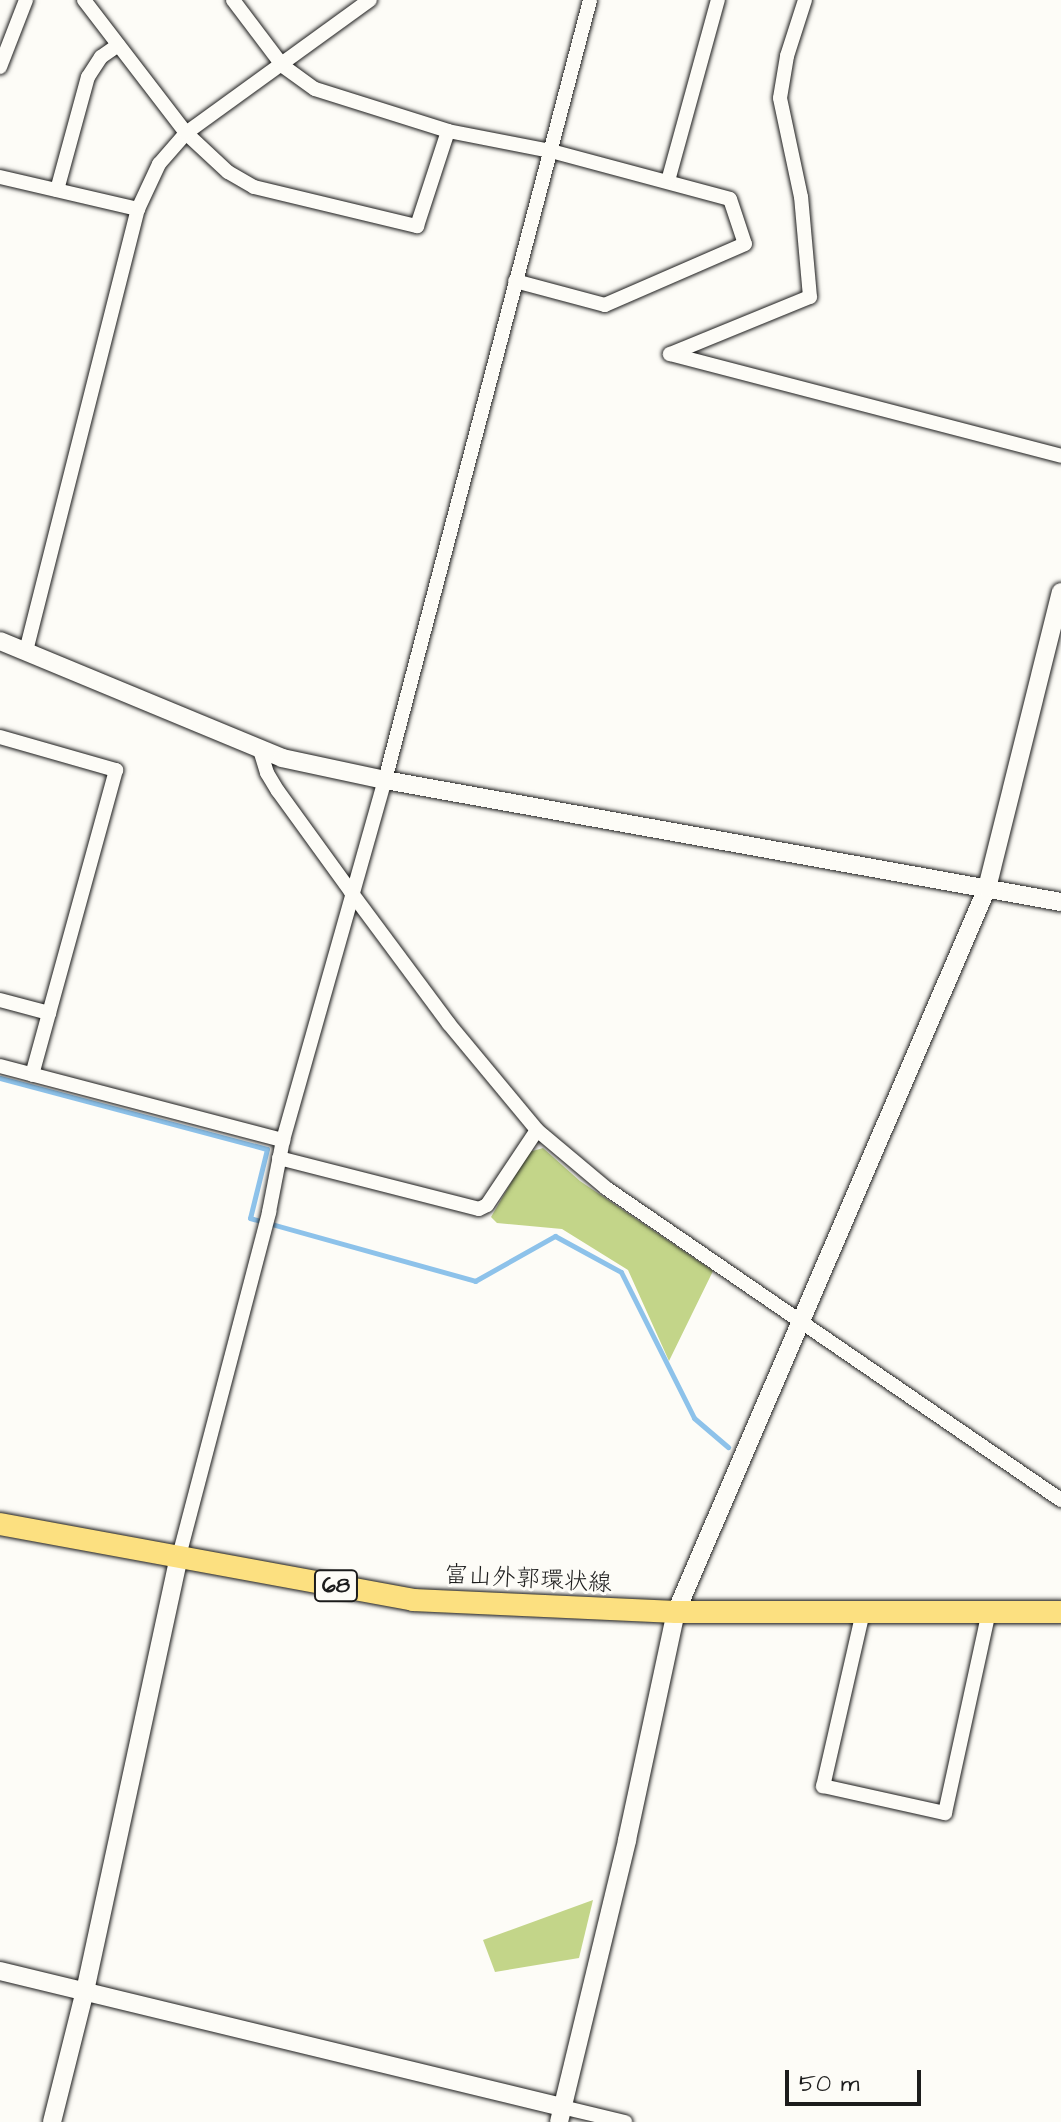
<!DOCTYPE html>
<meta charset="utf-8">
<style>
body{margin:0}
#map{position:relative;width:1061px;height:2122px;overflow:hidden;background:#fdfcf7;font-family:"Architects Daughter","Klee One",sans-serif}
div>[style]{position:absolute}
.green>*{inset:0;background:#c3d589}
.stream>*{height:5px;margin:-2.5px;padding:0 2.5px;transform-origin:2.5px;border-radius:2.5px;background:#8dc2ea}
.roads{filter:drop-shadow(0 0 2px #1c1c1c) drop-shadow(0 0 2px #1c1c1c)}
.minor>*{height:14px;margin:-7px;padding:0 7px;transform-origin:7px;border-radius:7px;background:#fdfcf7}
.tertiary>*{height:18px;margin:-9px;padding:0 9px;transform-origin:9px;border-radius:9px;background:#fdfcf7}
.primary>*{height:22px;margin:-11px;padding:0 11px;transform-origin:11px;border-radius:11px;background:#fce080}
span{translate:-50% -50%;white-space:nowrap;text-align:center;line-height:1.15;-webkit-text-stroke:6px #fdfcf7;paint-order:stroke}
.shield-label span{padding:2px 6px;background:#fdfcf7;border:2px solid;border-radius:6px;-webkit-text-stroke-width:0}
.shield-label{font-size:22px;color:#1c1c1c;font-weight:700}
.street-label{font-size:24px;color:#1c1c1c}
.scale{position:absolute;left:785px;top:2070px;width:136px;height:36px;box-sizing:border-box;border:4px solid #1c1c1c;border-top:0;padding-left:10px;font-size:24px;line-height:28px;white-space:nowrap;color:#1c1c1c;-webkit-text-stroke:6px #fdfcf7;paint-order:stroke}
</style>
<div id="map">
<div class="green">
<i style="clip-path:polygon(543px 1148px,580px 1181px,713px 1271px,669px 1361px,628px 1270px,562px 1229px,497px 1223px,491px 1217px,529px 1152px)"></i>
<i style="clip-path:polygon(593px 1900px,579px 1958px,495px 1972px,483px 1940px)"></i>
</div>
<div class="stream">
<i style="left:0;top:1078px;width:276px;rotate:14.9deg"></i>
<i style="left:267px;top:1149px;width:71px;rotate:103.8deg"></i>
<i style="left:250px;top:1218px;width:234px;rotate:15.6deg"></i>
<i style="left:475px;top:1281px;width:92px;rotate:-29.4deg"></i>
<i style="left:555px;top:1236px;width:75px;rotate:28.6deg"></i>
<i style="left:621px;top:1272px;width:163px;rotate:63.4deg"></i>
<i style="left:694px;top:1418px;width:45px;rotate:40.5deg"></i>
</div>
<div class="roads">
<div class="minor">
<i style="left:84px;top:0;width:168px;rotate:52.5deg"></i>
<i style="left:186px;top:133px;width:57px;rotate:42.9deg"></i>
<i style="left:228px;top:172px;width:30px;rotate:30deg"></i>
<i style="left:254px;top:187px;width:168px;rotate:13.5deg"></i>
<i style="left:417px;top:226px;width:100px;rotate:-71.9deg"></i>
<i style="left:233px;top:0;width:83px;rotate:52.9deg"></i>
<i style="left:283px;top:66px;width:39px;rotate:36deg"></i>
<i style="left:315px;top:89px;width:139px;rotate:17.5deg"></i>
<i style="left:448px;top:131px;width:105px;rotate:11deg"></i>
<i style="left:551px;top:151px;width:185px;rotate:15deg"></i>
<i style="left:730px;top:199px;width:47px;rotate:71.6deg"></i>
<i style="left:745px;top:244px;width:153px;rotate:156.5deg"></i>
<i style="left:605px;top:305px;width:93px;rotate:-165.1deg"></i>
<i style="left:0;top:67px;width:72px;rotate:-68.8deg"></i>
<i style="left:0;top:177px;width:142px;rotate:13.1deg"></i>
<i style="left:668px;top:181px;width:188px;rotate:-74.6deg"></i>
<i style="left:57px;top:190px;width:117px;rotate:-74.7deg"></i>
<i style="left:88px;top:77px;width:24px;rotate:-57deg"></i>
<i style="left:101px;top:57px;width:21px;rotate:-35deg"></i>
<i style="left:670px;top:354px;width:151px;rotate:-22.2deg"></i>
<i style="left:810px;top:297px;width:100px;rotate:-95.1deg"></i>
<i style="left:801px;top:197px;width:101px;rotate:-102deg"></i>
<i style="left:780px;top:98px;width:43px;rotate:-80.5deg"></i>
<i style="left:787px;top:56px;width:59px;rotate:-72.2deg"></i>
<i style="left:670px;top:354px;width:404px;rotate:14.6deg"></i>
<i style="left:26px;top:651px;width:456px;rotate:-75.8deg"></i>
<i style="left:138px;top:209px;width:50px;rotate:-65deg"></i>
<i style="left:159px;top:164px;width:41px;rotate:-48.9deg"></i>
<i style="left:186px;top:133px;width:227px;rotate:-35.9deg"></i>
<i style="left:0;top:737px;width:121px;rotate:15.9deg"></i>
<i style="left:116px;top:770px;width:316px;rotate:105.4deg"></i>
<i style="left:260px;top:750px;width:24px;rotate:73deg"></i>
<i style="left:267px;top:773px;width:21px;rotate:59deg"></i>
<i style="left:278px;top:791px;width:125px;rotate:54.1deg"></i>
<i style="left:351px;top:892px;width:164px;rotate:53.4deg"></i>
<i style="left:449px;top:1024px;width:138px;rotate:50.3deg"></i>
<i style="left:537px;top:1130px;width:90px;rotate:40deg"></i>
<i style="left:606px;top:1188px;width:552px;rotate:34.44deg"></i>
<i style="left:0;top:1000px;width:51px;rotate:14.9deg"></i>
<i style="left:0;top:1066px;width:293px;rotate:14.7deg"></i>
<i style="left:279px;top:1158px;width:206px;rotate:14.3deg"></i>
<i style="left:479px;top:1209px;width:9px;rotate:-27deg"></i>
<i style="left:487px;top:1205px;width:90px;rotate:-56.3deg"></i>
<i style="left:179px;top:1556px;width:356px;rotate:-75.3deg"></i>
<i style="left:269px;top:1212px;width:73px;rotate:-79deg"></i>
<i style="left:283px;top:1140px;width:374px;rotate:-74.2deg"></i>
<i style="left:385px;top:780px;width:806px;rotate:-75.27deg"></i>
<i style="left:863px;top:1612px;width:179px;rotate:102.9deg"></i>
<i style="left:823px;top:1786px;width:125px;rotate:12.5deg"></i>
<i style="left:945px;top:1813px;width:206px;rotate:-77.7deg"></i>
<i style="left:562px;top:2107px;width:65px;rotate:13.4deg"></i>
</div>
<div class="tertiary">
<i style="left:0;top:641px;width:305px;rotate:22.5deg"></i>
<i style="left:282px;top:758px;width:105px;rotate:12.1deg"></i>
<i style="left:385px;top:780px;width:687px;rotate:10.23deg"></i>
<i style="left:0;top:1971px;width:578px;rotate:13.6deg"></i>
<i style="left:52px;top:2122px;width:135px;rotate:-75.9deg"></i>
<i style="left:85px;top:1991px;width:445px;rotate:-77.8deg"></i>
<i style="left:559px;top:2122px;width:290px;rotate:-76.4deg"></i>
<i style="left:627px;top:1840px;width:233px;rotate:-77.9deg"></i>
<i style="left:676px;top:1612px;width:788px;rotate:-66.75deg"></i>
<i style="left:987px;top:888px;width:305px;rotate:-76deg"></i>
</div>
<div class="primary">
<i style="left:0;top:1524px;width:420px;rotate:10.4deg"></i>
<i style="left:413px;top:1600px;width:263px;rotate:2.6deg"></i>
<i style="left:676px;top:1612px;width:385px"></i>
</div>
</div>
<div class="shield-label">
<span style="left:336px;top:1586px">68</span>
</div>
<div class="street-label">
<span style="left:528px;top:1580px;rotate:3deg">富山外郭環状線</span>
</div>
<div class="scale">50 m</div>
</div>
